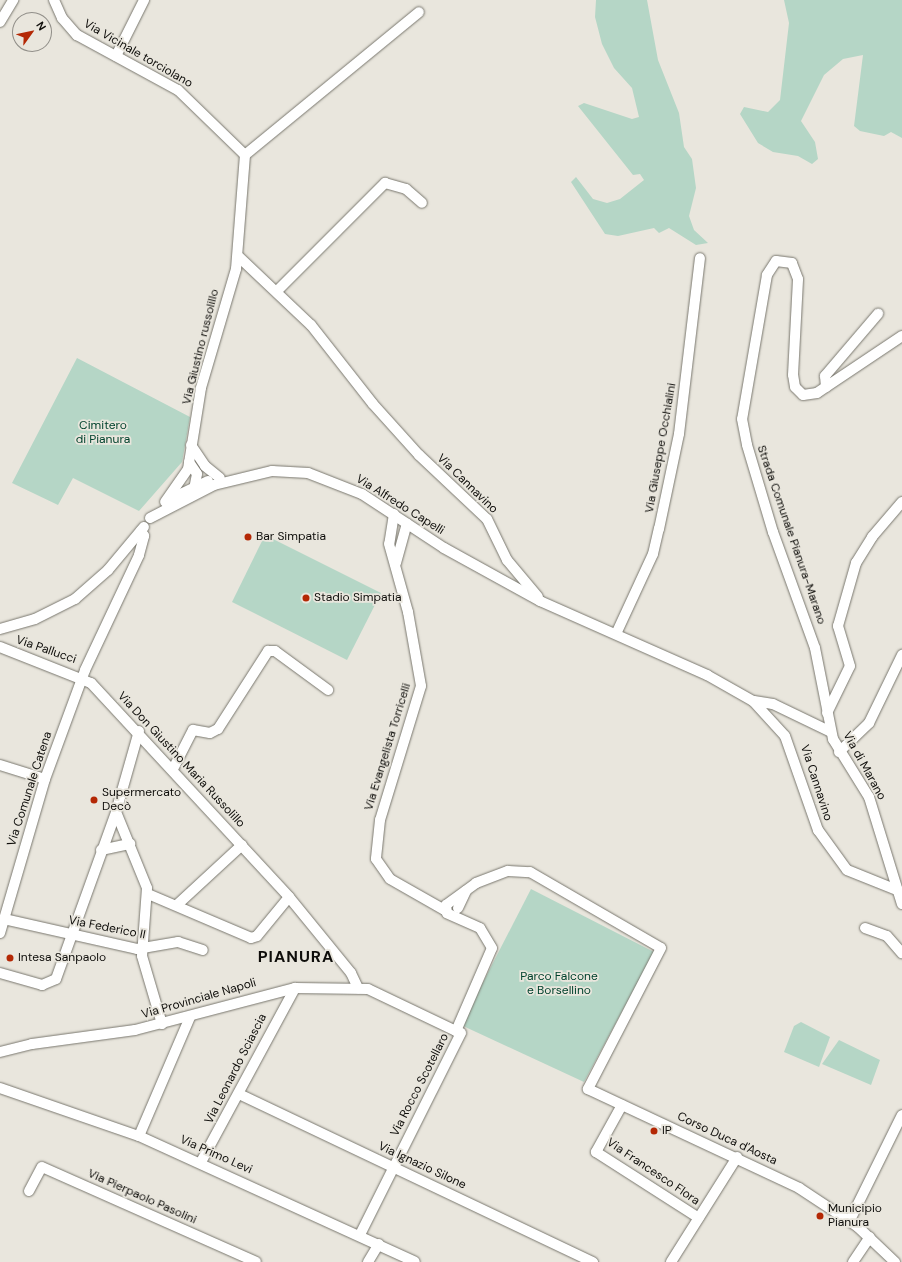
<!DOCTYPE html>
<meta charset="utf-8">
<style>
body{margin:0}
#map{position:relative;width:902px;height:1262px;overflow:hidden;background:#e9e6dd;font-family:"DM Sans",sans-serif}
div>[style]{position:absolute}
.green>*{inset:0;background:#b5d6c6}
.roads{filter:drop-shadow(0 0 1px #79776e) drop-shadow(0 0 1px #79776e)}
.minor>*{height:10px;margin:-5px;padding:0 5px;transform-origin:5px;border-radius:5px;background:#fff}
.dots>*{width:11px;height:11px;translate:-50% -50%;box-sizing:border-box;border:2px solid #e9e6dd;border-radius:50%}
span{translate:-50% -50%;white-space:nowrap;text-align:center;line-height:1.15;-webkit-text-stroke:3.5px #e9e6dd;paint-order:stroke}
.street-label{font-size:12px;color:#0e0d0a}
.park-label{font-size:12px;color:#00422d}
.poi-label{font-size:12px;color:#0e0d0a}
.left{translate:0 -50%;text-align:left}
.district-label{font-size:16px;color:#0e0d0a;font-weight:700;letter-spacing:1px}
.north{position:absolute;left:12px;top:12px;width:40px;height:40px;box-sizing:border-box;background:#e9e6dd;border:1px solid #918f89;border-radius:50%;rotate:57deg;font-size:11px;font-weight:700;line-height:16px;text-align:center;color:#0e0d0a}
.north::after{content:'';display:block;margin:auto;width:14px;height:18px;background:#b42805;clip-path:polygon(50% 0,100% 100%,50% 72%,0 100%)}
</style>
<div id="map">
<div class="green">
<i style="clip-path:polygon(596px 0,647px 0,658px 60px,679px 113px,684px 147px,692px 159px,696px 188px,689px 216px,694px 230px,708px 243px,696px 245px,669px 228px,659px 233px,654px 228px,618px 236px,605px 234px,571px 182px,576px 177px,593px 199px,607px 203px,620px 199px,644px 180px,640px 174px,633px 175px,578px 106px,584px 103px,632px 119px,639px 117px,632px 88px,614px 68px,602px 44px,595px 17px)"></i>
<i style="clip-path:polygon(784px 0,902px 0,902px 138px,891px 132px,884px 136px,860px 131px,854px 126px,863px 55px,843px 59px,824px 75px,801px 121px,815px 142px,818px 159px,812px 164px,798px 156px,773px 152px,758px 143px,740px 114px,744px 107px,768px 112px,780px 100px,789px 23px)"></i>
<i style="clip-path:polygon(77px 358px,190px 417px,182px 462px,139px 511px,73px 478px,58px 505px,12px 483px)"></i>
<i style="clip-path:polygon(265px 535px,381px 593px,347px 660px,232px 602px)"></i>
<i style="clip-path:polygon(531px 889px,654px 952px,584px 1082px,461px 1025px)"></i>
<i style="clip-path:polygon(801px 1022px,830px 1037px,819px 1067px,784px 1052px,794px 1026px)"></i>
<i style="clip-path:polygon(839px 1040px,880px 1060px,871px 1085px,822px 1064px)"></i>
</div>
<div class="roads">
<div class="minor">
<i style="left:54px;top:0;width:20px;rotate:66deg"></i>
<i style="left:62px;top:18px;width:23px;rotate:49deg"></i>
<i style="left:77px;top:35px;width:115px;rotate:28.6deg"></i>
<i style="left:178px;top:90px;width:93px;rotate:44.1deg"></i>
<i style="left:245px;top:155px;width:114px;rotate:94.5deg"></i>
<i style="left:236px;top:269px;width:124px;rotate:106.4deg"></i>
<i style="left:201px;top:388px;width:82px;rotate:99.1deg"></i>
<i style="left:188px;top:469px;width:40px;rotate:124.9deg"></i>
<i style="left:0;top:22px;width:26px;rotate:-59deg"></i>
<i style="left:116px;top:56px;width:63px;rotate:-63.4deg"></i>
<i style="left:245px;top:155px;width:225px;rotate:-39.4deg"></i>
<i style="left:239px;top:257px;width:99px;rotate:43.4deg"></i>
<i style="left:311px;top:325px;width:100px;rotate:51.9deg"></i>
<i style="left:373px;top:404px;width:69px;rotate:48deg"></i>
<i style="left:419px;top:455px;width:93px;rotate:43.3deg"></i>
<i style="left:487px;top:519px;width:46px;rotate:64deg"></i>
<i style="left:507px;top:560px;width:48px;rotate:50deg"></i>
<i style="left:277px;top:291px;width:153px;rotate:-45deg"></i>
<i style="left:385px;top:183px;width:22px;rotate:16deg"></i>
<i style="left:406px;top:189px;width:21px;rotate:41deg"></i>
<i style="left:902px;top:336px;width:102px;rotate:146.2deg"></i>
<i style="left:817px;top:393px;width:14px;rotate:172deg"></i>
<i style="left:803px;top:395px;width:11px;rotate:-135deg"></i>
<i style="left:795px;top:387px;width:12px;rotate:-99deg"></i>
<i style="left:793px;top:375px;width:96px;rotate:-87deg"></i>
<i style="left:798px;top:279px;width:17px;rotate:-111deg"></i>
<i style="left:792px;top:263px;width:16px;rotate:-173deg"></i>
<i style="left:776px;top:261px;width:17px;rotate:123deg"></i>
<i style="left:767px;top:275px;width:146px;rotate:99.8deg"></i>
<i style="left:742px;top:419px;width:26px;rotate:79deg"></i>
<i style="left:747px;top:445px;width:91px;rotate:73.4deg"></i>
<i style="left:773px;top:532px;width:123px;rotate:70.1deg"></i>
<i style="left:815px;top:648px;width:93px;rotate:78.8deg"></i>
<i style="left:833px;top:739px;width:68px;rotate:58.2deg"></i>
<i style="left:869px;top:797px;width:112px;rotate:72.9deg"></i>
<i style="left:826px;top:387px;width:11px;rotate:-95deg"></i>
<i style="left:825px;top:376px;width:82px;rotate:-49.5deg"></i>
<i style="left:191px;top:445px;width:25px;rotate:56deg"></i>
<i style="left:205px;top:466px;width:19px;rotate:39deg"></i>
<i style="left:189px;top:462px;width:14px;rotate:56deg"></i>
<i style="left:197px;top:474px;width:15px;rotate:101deg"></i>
<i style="left:170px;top:499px;width:42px;rotate:-25.3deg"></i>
<i style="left:394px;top:514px;width:30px;rotate:99deg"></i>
<i style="left:389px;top:544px;width:71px;rotate:74.4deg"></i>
<i style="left:408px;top:612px;width:75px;rotate:80deg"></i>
<i style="left:421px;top:686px;width:140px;rotate:107deg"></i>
<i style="left:380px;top:820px;width:39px;rotate:96deg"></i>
<i style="left:376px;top:859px;width:24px;rotate:55deg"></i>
<i style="left:390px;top:879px;width:64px;rotate:29.7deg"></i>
<i style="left:150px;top:518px;width:72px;rotate:-27.3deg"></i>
<i style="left:214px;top:485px;width:60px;rotate:-13.6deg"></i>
<i style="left:272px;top:471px;width:36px;rotate:3deg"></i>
<i style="left:308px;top:473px;width:58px;rotate:21.3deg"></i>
<i style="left:362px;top:494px;width:98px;rotate:33.4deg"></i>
<i style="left:444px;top:548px;width:110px;rotate:28.9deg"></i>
<i style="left:540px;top:601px;width:183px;rotate:23.9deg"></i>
<i style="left:707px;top:675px;width:53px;rotate:29.5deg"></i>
<i style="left:753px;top:701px;width:47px;rotate:47.6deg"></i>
<i style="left:785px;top:736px;width:100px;rotate:70.7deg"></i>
<i style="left:818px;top:830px;width:49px;rotate:54.1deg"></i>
<i style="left:847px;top:870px;width:56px;rotate:22deg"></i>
<i style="left:396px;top:563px;width:41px;rotate:-74.6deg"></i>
<i style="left:0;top:629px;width:36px;rotate:-16deg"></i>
<i style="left:35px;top:619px;width:45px;rotate:-26.6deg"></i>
<i style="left:75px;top:599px;width:44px;rotate:-41.3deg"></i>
<i style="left:108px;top:570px;width:56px;rotate:-50.1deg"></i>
<i style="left:616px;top:634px;width:88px;rotate:-65.2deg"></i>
<i style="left:653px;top:554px;width:26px;rotate:-77deg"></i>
<i style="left:659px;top:529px;width:97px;rotate:-78.1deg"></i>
<i style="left:679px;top:434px;width:177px;rotate:-83.2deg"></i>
<i style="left:0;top:647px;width:98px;rotate:21.6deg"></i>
<i style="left:91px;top:683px;width:292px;rotate:47.2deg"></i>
<i style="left:289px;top:897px;width:98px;rotate:50.8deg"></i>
<i style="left:351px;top:973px;width:17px;rotate:65deg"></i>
<i style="left:754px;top:701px;width:19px;rotate:9deg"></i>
<i style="left:773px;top:704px;width:64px;rotate:25.8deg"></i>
<i style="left:827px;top:713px;width:52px;rotate:-63.9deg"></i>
<i style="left:850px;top:666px;width:42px;rotate:-106.7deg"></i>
<i style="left:838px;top:626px;width:66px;rotate:-74.1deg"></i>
<i style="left:856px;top:563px;width:31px;rotate:-58deg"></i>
<i style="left:872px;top:537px;width:46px;rotate:-49.4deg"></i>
<i style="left:139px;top:731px;width:84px;rotate:105.9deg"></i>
<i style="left:116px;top:812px;width:82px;rotate:67.8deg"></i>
<i style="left:147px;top:888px;width:68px;rotate:94.2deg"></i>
<i style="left:142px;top:956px;width:71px;rotate:73.6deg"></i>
<i style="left:839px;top:752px;width:42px;rotate:-44deg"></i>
<i style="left:869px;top:723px;width:76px;rotate:-64.1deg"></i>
<i style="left:0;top:765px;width:47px;rotate:17.3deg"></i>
<i style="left:173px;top:769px;width:44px;rotate:-62.9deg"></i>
<i style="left:193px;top:730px;width:17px;rotate:10deg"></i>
<i style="left:210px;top:733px;width:9px;rotate:-27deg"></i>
<i style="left:218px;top:729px;width:93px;rotate:-57.3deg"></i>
<i style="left:268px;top:651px;width:7px"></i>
<i style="left:275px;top:651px;width:66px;rotate:36.3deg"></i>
<i style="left:101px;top:850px;width:30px;rotate:-12deg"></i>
<i style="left:148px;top:894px;width:112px;rotate:23.1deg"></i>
<i style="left:251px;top:938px;width:6px;rotate:-18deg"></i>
<i style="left:257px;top:936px;width:50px;rotate:-50.6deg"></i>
<i style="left:178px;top:904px;width:87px;rotate:-42.7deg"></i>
<i style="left:458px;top:908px;width:19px;rotate:-65deg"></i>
<i style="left:4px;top:919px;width:136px;rotate:12.7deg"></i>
<i style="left:137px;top:949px;width:42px;rotate:-9.7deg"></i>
<i style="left:178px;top:942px;width:26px;rotate:18deg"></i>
<i style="left:865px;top:928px;width:23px;rotate:20deg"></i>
<i style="left:887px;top:936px;width:23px;rotate:49deg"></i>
<i style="left:0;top:933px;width:160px;rotate:-73.7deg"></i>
<i style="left:45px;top:779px;width:116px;rotate:-69.8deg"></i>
<i style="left:85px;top:670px;width:127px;rotate:-64.8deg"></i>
<i style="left:139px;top:555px;width:20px;rotate:-75deg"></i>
<i style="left:144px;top:536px;width:6px;rotate:-121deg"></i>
<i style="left:0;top:973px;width:44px;rotate:15.9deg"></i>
<i style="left:42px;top:985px;width:15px;rotate:-23deg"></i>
<i style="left:56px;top:979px;width:177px;rotate:-70.2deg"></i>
<i style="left:456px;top:1031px;width:90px;rotate:-66.6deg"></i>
<i style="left:492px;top:948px;width:23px;rotate:-121deg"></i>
<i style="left:480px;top:928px;width:36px;rotate:-156deg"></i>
<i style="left:447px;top:913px;width:8px;rotate:-97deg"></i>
<i style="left:446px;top:905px;width:37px;rotate:-36deg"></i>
<i style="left:476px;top:883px;width:34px;rotate:-21deg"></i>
<i style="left:508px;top:871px;width:22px;rotate:3deg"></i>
<i style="left:530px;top:872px;width:151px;rotate:30.1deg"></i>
<i style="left:661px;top:948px;width:159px;rotate:117.4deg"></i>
<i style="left:588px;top:1089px;width:233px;rotate:25.1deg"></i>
<i style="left:799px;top:1188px;width:71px;rotate:33.5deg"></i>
<i style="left:858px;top:1227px;width:51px;rotate:43.4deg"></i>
<i style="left:0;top:1052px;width:33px;rotate:-14deg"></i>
<i style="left:32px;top:1044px;width:104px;rotate:-7.7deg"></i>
<i style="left:135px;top:1030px;width:165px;rotate:-14.7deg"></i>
<i style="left:295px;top:988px;width:73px;rotate:0.8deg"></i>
<i style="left:368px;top:989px;width:98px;rotate:25.5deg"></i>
<i style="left:456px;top:1031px;width:5px;rotate:22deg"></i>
<i style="left:461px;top:1033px;width:226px;rotate:116.6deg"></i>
<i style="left:0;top:1088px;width:147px;rotate:19.1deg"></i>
<i style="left:139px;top:1136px;width:303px;rotate:24.5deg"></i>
<i style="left:239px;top:1094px;width:392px;rotate:25.4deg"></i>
<i style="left:622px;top:1105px;width:54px;rotate:119deg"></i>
<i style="left:596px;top:1152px;width:122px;rotate:32.7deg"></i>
<i style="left:139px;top:1136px;width:129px;rotate:-66.8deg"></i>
<i style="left:201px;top:1162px;width:198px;rotate:-61.6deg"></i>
<i style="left:29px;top:1191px;width:27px;rotate:-62deg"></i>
<i style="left:42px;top:1167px;width:234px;rotate:23.9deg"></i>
<i style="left:850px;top:1220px;width:117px;rotate:-63.7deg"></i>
<i style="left:368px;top:1262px;width:21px;rotate:-59deg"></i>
<i style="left:671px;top:1262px;width:124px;rotate:-57.8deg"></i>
<i style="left:853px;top:1262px;width:30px;rotate:-56deg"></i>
</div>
</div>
<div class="dots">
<i style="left:248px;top:537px;background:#b42805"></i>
<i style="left:306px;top:598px;background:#b42805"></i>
<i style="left:94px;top:800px;background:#b42805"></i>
<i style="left:10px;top:958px;background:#b42805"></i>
<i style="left:654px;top:1131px;background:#b42805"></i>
<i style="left:820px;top:1216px;background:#b42805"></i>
</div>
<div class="street-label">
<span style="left:138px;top:54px;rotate:30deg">Via Vicinale torciolano</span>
<span style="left:201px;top:347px;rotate:-76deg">Via Giustino russolillo</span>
<span style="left:661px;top:448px;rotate:-80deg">Via Giuseppe Occhialini</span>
<span style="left:467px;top:484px;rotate:44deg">Via Cannavino</span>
<span style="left:400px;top:505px;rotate:32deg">Via Alfredo Capelli</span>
<span style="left:791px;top:535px;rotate:71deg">Strada Comunale Pianura-Marano</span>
<span style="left:46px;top:650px;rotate:19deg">Via Pallucci</span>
<span style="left:388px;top:747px;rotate:-73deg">Via Evangelista Torricelli</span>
<span style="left:181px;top:760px;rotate:47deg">Via Don Giustino Maria Russolillo</span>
<span style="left:864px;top:766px;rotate:61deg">Via di Marano</span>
<span style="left:816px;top:783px;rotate:72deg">Via Cannavino</span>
<span style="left:30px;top:789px;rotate:-72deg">Via Comunale Catena</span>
<span style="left:107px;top:928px;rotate:11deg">Via Federico II</span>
<span style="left:199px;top:999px;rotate:-16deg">Via Provinciale Napoli</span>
<span style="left:236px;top:1069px;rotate:-63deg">Via Leonardo Sciascia</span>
<span style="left:420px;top:1085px;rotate:-63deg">Via Rocco Scotellaro</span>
<span style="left:727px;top:1139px;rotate:25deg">Corso Duca d'Aosta</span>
<span style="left:216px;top:1155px;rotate:24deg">Via Primo Levi</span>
<span style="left:422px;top:1166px;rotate:25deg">Via Ignazio Silone</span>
<span style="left:653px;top:1172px;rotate:34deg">Via Francesco Flora</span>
<span style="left:142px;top:1197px;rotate:24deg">Via Pierpaolo Pasolini</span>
</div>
<div class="park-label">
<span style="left:103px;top:433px">Cimitero<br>di Pianura</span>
<span style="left:559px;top:984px">Parco Falcone<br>e Borsellino</span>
</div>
<div class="poi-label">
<span class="left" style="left:256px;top:537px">Bar Simpatia</span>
<span class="left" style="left:314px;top:598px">Stadio Simpatia</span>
<span class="left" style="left:102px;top:800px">Supermercato<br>Decò</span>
<span class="left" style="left:18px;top:958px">Intesa Sanpaolo</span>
<span class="left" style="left:662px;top:1131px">IP</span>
<span class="left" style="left:828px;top:1216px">Municipio<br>Pianura</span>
</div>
<div class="district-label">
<span style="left:296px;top:957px">PIANURA</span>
</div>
<div class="north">N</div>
</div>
